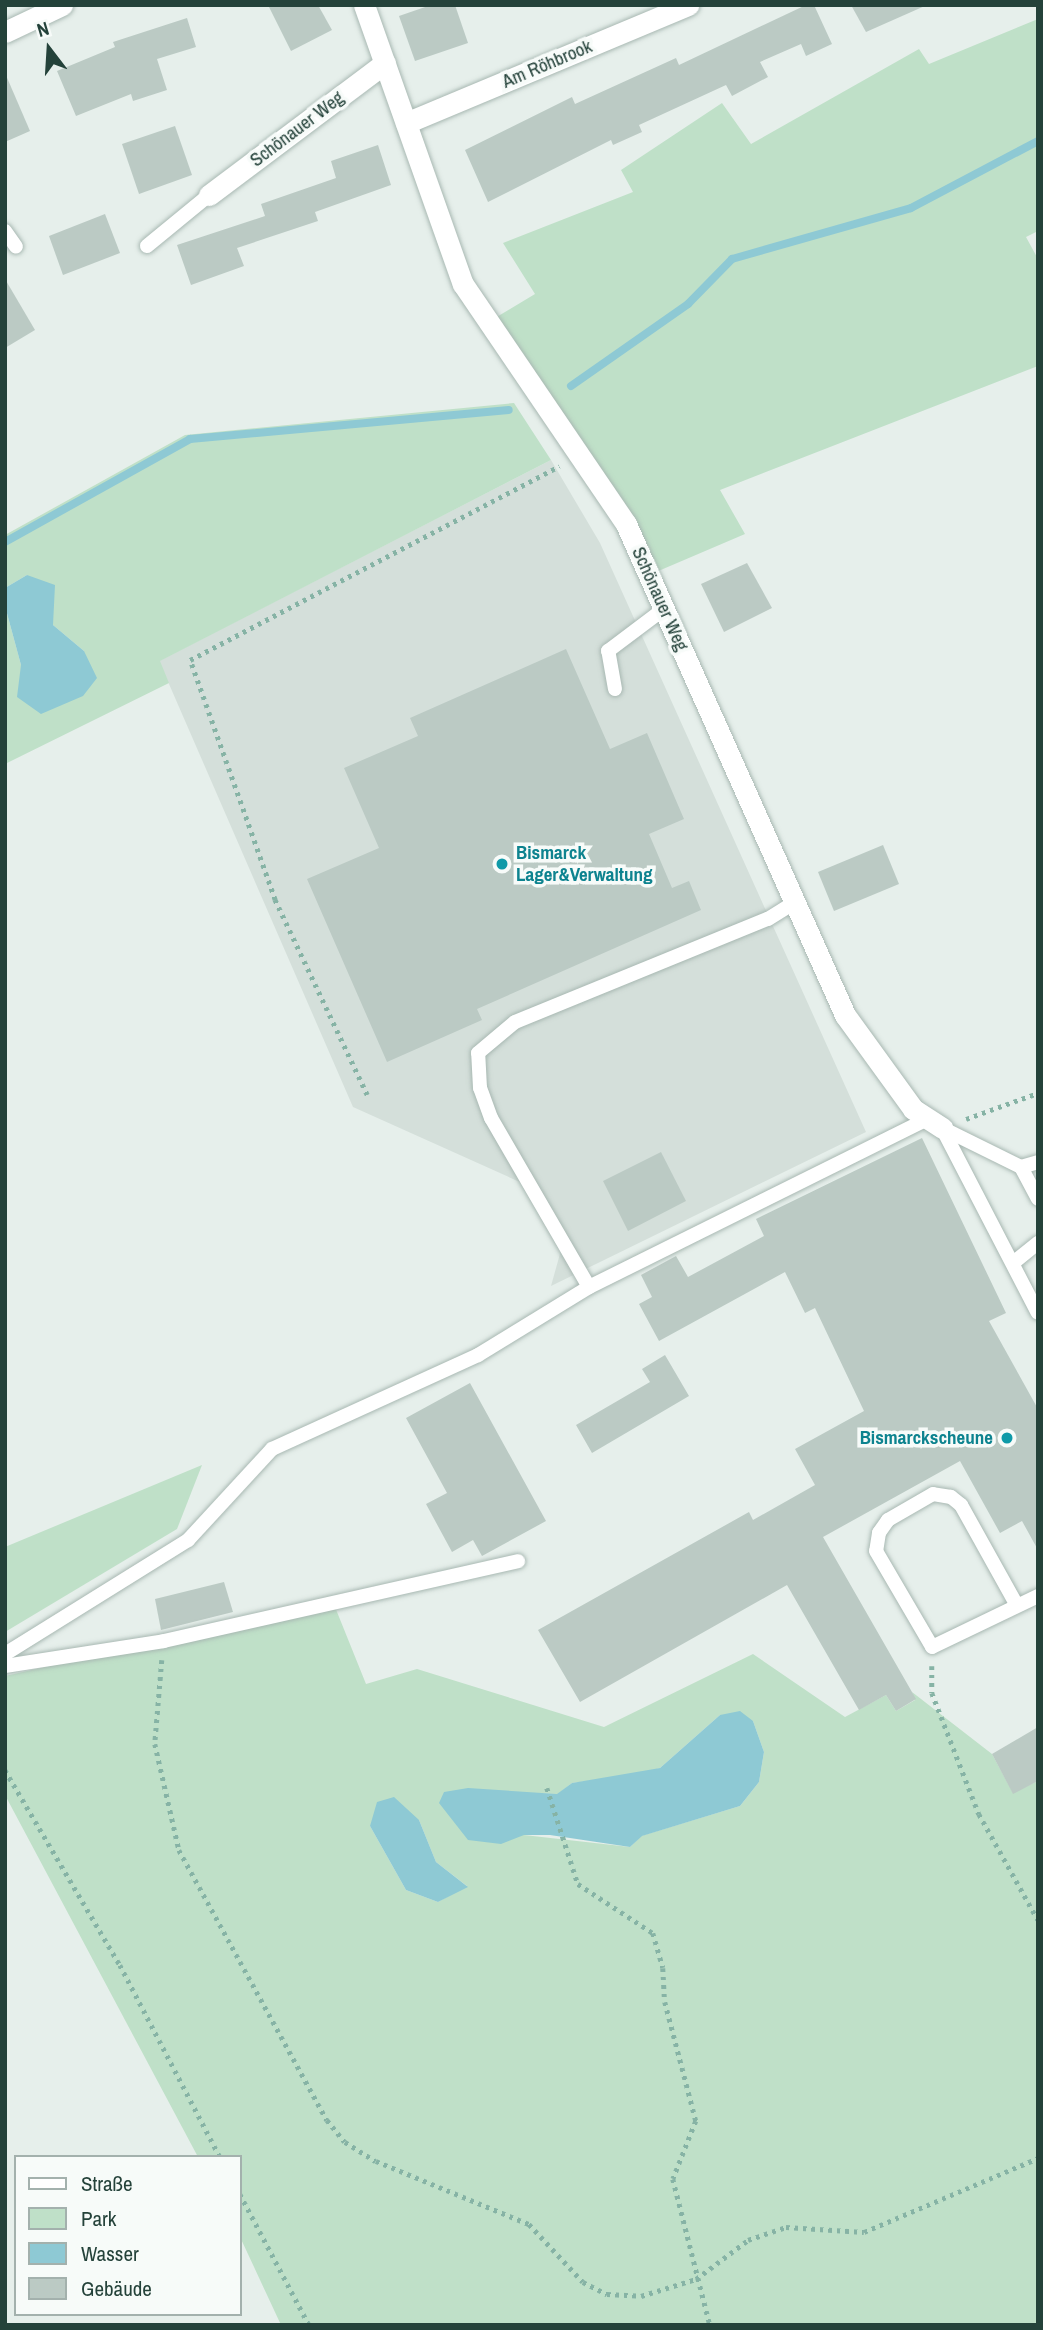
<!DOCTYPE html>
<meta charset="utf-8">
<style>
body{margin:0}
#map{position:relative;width:1043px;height:2330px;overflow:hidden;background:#e6efeb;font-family:"Archivo Narrow",sans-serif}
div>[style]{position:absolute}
.built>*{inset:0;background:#d4dfda}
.green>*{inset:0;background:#bfe0c8}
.water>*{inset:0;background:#8ec9d4}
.stream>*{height:8px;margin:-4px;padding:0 4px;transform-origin:4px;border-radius:4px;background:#8ec9d4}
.building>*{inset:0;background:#bbcac4}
.path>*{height:4.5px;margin-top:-2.25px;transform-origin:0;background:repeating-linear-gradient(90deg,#86b3a5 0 3.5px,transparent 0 8.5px)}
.roads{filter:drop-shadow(0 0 2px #a8b8b2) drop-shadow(0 0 2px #a8b8b2)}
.service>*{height:14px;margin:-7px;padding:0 7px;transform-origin:7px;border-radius:7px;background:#fff}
.minor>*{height:21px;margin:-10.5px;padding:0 10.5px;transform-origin:10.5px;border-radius:10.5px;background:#fff}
.dots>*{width:19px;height:19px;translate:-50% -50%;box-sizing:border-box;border:4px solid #f7fbf9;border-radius:50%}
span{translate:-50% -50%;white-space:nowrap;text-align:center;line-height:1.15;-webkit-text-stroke:7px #f7fbf9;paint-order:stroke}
.street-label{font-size:19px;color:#24423a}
.culture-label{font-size:19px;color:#0d838f;font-weight:700}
.left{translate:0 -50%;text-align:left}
.right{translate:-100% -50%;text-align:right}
.frame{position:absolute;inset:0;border:7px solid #24423a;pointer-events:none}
.legend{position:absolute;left:14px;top:2155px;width:228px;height:161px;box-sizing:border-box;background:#f7fbf9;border:2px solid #a3b1ad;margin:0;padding:9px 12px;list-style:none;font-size:21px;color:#24423a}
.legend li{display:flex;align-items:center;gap:14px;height:35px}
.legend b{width:35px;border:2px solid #a3b1ad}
.north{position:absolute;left:14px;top:14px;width:70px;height:70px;-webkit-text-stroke:5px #f7fbf9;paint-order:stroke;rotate:343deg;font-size:19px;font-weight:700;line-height:28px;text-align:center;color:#24423a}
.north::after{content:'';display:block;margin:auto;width:24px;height:32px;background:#24423a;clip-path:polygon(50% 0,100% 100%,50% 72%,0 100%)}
</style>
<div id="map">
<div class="built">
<i style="clip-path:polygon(551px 460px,600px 543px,866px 1132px,551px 1286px,563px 1243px,531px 1187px,353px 1107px,159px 661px)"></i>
</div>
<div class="green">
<i style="clip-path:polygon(1038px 19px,1038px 231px,1026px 237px,1038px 259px,1038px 366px,720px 490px,745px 534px,649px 575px,490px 321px,535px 294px,503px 243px,633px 192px,621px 170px,722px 103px,751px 144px,919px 49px,929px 64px)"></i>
<i style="clip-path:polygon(514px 403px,551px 460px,160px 661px,169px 683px,5px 764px,5px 606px,21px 665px,84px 651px,53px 625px,27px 575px,5px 588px,5px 535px,185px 435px)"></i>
<i style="clip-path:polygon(202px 1465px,177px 1529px,5px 1632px,5px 1547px)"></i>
<i style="clip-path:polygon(evenodd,333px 1602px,366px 1684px,417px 1669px,604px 1727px,753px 1654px,845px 1717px,886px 1695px,896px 1711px,915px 1700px,912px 1692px,992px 1754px,1013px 1793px,1038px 1781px,1038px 2325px,281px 2325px,240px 2237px,240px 2157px,198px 2157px,5px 1795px,5px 1676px,333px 1602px,720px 1715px,753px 1721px,764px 1752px,759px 1782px,740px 1806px,641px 1836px,630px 1847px,524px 1835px,444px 1792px,558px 1794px,572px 1783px,637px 1775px,660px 1768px,720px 1715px,333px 1602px,419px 1820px,436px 1862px,467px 1886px,438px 1902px,406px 1890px,370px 1826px,419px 1820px)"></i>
</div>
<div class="water">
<i style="clip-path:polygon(27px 575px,55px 585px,53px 625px,84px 651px,97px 678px,83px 696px,41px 714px,17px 697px,21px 665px,5px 606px,5px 588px)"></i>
<i style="clip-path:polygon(740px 1711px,753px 1721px,764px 1752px,759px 1782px,740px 1806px,642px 1836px,630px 1847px,550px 1835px,524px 1835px,501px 1844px,468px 1840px,439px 1803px,444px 1792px,468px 1788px,557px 1794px,572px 1783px,660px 1768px,720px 1715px)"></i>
<i style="clip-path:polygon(394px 1797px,419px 1820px,436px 1862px,468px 1887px,438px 1902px,406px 1890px,370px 1826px,377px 1802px)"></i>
</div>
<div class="stream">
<i style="left:571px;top:386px;width:143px;rotate:-35deg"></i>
<i style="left:688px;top:304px;width:63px;rotate:-45.6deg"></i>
<i style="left:732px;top:259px;width:186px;rotate:-15.9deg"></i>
<i style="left:911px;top:208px;width:144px;rotate:-27.8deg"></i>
<i style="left:5px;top:542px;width:212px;rotate:-29.1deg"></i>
<i style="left:190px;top:439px;width:320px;rotate:-5.2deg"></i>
</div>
<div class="building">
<i style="clip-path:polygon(268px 5px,318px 5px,332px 30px,291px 51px)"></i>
<i style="clip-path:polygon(431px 5px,455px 5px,468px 43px,415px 61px,399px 16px)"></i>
<i style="clip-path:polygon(806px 5px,814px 5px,832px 44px,806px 56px,801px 44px,760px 62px,768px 77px,732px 96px,726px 85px,639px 125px,642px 132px,613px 145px,611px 140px,488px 202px,465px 150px,572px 97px,575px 104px,676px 58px,679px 65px)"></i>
<i style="clip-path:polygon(851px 5px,927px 5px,866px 32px)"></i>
<i style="clip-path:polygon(187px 18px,196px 47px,157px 59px,167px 90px,133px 101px,131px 94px,76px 116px,57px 71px,115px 47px,113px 42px)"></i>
<i style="clip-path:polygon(5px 73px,30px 131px,5px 142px)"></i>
<i style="clip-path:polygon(175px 126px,192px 175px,139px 194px,122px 144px)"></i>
<i style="clip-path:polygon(378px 145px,391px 185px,315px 212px,318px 221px,237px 248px,244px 266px,191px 285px,177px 245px,265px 216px,261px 204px,336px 178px,331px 161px)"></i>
<i style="clip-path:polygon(105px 214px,120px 253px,63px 275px,49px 236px)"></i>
<i style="clip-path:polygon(5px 279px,35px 330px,5px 348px)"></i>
<i style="clip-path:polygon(747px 563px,772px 608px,724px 632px,701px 584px)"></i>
<i style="clip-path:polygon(566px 649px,610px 749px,647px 733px,684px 819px,649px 834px,672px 888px,689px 881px,701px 910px,477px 1009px,482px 1020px,387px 1062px,307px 879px,379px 848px,344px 768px,418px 736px,410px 718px)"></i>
<i style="clip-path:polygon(883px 845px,899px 884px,834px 911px,818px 872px)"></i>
<i style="clip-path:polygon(922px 1138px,1006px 1313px,989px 1321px,1038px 1409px,1038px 1550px,1022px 1521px,1000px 1533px,960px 1461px,823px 1537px,916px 1699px,896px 1711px,886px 1695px,859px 1710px,787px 1585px,580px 1702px,538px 1630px,749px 1512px,753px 1520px,815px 1485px,795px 1449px,864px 1411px,815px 1308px,805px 1313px,785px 1272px,659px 1341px,639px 1304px,652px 1297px,641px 1275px,676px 1256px,688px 1277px,764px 1236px,756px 1219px)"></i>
<i style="clip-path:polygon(661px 1152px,686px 1201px,628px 1231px,603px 1181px)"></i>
<i style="clip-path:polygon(665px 1355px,689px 1396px,592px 1453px,576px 1425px,650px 1382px,642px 1369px)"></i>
<i style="clip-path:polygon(470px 1383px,546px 1521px,482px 1556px,473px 1540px,452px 1552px,426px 1504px,447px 1493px,406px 1418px)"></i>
<i style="clip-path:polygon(224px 1582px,233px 1612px,161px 1630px,155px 1599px)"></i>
<i style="clip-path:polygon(1038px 1727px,1038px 1781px,1013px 1794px,992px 1754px)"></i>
</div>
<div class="path">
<i style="left:367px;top:1095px;width:216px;rotate:-115.3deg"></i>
<i style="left:275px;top:900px;width:255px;rotate:-109.5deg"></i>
<i style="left:190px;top:660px;width:417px;rotate:-27.7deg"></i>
<i style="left:966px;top:1119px;width:77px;rotate:-19.9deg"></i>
<i style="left:162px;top:1660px;width:84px;rotate:94.8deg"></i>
<i style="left:155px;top:1744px;width:109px;rotate:77.2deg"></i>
<i style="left:179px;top:1850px;width:308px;rotate:61.3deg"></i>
<i style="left:327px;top:2120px;width:28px;rotate:51deg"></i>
<i style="left:345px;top:2142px;width:36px;rotate:32deg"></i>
<i style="left:376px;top:2161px;width:165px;rotate:22.4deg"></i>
<i style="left:529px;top:2224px;width:79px;rotate:47deg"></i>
<i style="left:583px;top:2282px;width:27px;rotate:27deg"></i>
<i style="left:607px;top:2294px;width:34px;rotate:3deg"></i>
<i style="left:641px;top:2296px;width:58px;rotate:-17.2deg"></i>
<i style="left:696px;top:2279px;width:65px;rotate:-36.9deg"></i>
<i style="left:748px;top:2240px;width:40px;rotate:-18.9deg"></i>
<i style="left:786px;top:2227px;width:78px;rotate:3.7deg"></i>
<i style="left:864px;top:2232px;width:189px;rotate:-23deg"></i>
<i style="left:932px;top:1666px;width:27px;rotate:90deg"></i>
<i style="left:932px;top:1693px;width:130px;rotate:68.8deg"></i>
<i style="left:979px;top:1814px;width:121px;rotate:60.9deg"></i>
<i style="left:5px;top:1770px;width:226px;rotate:59.5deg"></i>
<i style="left:120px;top:1965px;width:216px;rotate:62.5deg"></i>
<i style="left:547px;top:1788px;width:101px;rotate:72.1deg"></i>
<i style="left:578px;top:1884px;width:90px;rotate:33.2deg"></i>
<i style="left:653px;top:1933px;width:36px;rotate:74deg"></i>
<i style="left:663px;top:1968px;width:34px;rotate:87deg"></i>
<i style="left:665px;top:2002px;width:123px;rotate:75.4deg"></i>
<i style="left:696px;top:2121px;width:62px;rotate:111.6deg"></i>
<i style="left:673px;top:2179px;width:151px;rotate:75.8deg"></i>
<i style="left:240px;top:2194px;width:148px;rotate:62.2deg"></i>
</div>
<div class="roads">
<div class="service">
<i style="left:5px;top:231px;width:19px;rotate:55deg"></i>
<i style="left:147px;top:246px;width:80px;rotate:-39.4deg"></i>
<i style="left:615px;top:689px;width:39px;rotate:-100deg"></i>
<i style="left:608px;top:651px;width:70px;rotate:-36.9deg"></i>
<i style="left:942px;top:1128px;width:208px;rotate:62.6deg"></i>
<i style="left:942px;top:1128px;width:88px;rotate:26.3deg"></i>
<i style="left:1021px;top:1167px;width:36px;rotate:62deg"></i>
<i style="left:1021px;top:1167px;width:18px;rotate:-16deg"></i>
<i style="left:1013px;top:1263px;width:32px;rotate:-39deg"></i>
<i style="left:589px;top:1287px;width:195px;rotate:-120.1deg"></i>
<i style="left:491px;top:1118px;width:32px;rotate:-110deg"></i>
<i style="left:480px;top:1088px;width:35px;rotate:-93deg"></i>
<i style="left:478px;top:1053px;width:48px;rotate:-40deg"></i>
<i style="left:515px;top:1022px;width:273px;rotate:-22.2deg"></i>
<i style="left:768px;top:919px;width:34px;rotate:-32deg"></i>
<i style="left:1015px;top:1602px;width:111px;rotate:-119.1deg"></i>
<i style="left:961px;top:1505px;width:13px;rotate:-141deg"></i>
<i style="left:951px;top:1497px;width:18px;rotate:-171deg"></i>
<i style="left:933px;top:1494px;width:52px;rotate:150deg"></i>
<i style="left:888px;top:1520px;width:16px;rotate:125deg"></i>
<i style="left:879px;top:1533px;width:18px;rotate:99deg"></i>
<i style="left:876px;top:1551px;width:111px;rotate:59.7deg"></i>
<i style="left:932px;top:1647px;width:118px;rotate:-25.7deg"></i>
<i style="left:5px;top:1654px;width:216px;rotate:-31.9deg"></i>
<i style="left:188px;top:1540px;width:124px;rotate:-47.3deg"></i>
<i style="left:272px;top:1449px;width:226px;rotate:-24.5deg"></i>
<i style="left:478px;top:1355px;width:130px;rotate:-31.5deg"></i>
<i style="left:589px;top:1287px;width:377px;rotate:-26.4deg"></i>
<i style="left:5px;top:1666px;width:161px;rotate:-8.9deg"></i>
<i style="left:164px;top:1641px;width:363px;rotate:-12.7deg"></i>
</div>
<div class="minor">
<i style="left:364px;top:5px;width:296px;rotate:70.5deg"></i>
<i style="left:463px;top:284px;width:290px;rotate:55.8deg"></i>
<i style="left:626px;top:524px;width:538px;rotate:65.96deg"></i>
<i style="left:845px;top:1015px;width:116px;rotate:54.1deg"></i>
<i style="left:913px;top:1109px;width:35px;rotate:33deg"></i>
<i style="left:5px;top:32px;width:63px;rotate:-25.3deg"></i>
<i style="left:406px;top:123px;width:306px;rotate:-22.7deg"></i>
<i style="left:209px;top:195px;width:220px;rotate:-36.9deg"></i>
</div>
</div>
<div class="dots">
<i style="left:502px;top:864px;background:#0f9aa8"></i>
<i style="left:1007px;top:1438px;background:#0f9aa8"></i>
</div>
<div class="street-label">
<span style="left:547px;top:64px;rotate:-23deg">Am Röhbrook</span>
<span style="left:297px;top:129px;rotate:-37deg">Schönauer Weg</span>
<span style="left:660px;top:599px;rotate:66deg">Schönauer Weg</span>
</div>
<div class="culture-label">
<span class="left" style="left:516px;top:864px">Bismarck<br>Lager&amp;Verwaltung</span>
<span class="right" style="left:993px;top:1438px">Bismarckscheune</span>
</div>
<div class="frame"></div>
<ul class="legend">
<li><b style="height:9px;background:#fff"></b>Straße</li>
<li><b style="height:19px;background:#bfe0c8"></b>Park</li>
<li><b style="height:19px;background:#8ec9d4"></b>Wasser</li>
<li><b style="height:19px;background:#bbcac4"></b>Gebäude</li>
</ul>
<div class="north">N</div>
</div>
